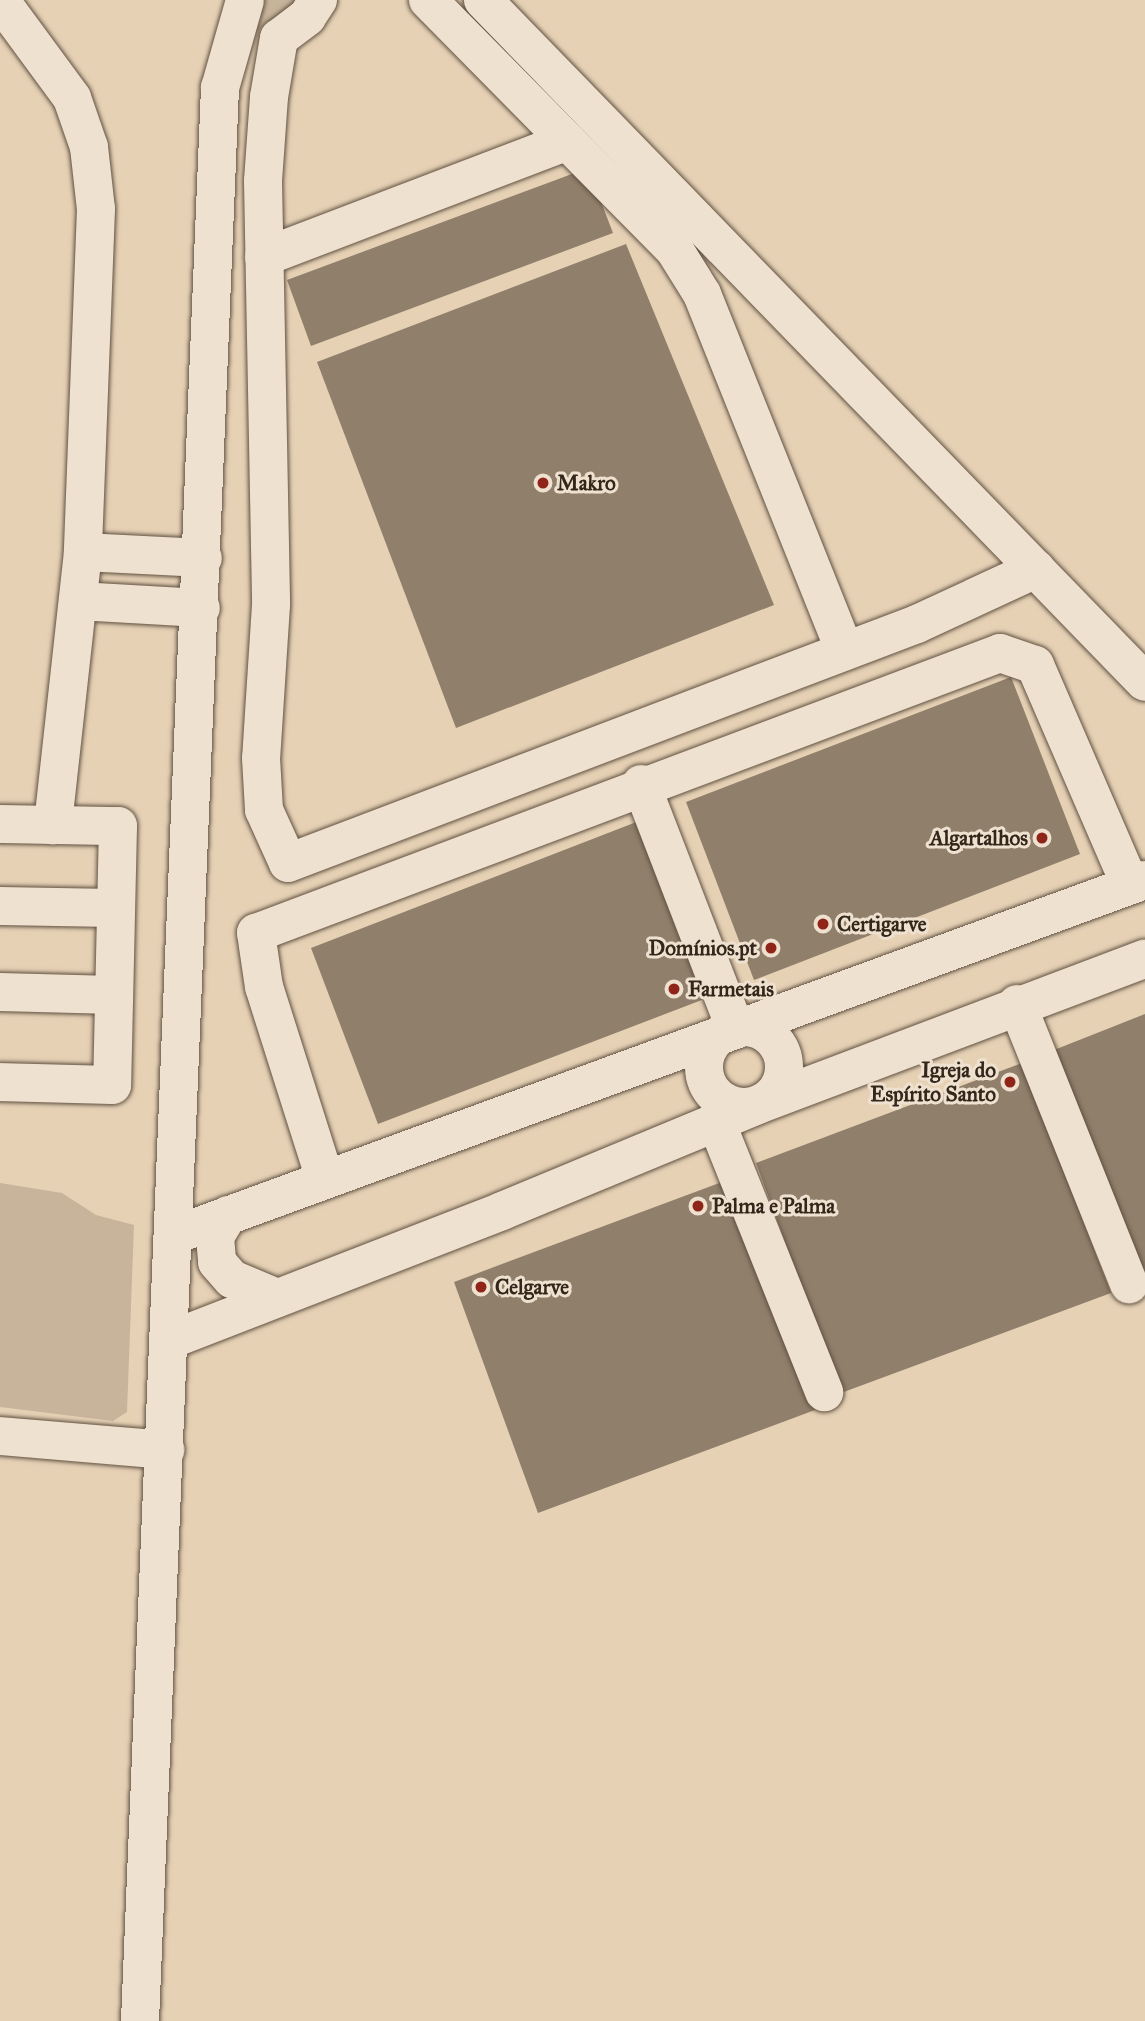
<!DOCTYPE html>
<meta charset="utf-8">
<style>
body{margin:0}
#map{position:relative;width:1145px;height:2021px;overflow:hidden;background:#e6d1b5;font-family:"IM FELL Great Primer",serif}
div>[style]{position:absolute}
.green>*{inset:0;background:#c8b49b}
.building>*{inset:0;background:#907f6b}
.roads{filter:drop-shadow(0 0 2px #605141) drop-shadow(0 0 2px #605141)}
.minor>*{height:38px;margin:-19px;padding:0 19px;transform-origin:19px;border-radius:19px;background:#efe1cf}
.minor>.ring{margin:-19px;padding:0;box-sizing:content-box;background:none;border:38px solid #efe1cf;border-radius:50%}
.dots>*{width:19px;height:19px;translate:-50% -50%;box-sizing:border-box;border:4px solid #efe1cf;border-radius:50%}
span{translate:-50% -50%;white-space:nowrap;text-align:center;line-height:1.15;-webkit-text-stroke:6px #efe1cf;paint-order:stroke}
.poi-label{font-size:21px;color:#33261a;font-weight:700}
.left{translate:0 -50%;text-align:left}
.right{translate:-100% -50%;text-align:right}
</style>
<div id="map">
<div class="green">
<i style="clip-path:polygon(260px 0,303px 0,299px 7px,267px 22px,254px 34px)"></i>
<i style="clip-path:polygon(0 1183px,62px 1193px,96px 1215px,134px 1225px,127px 1412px,113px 1421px,0 1407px)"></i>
</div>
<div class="building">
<i style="clip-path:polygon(588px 168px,613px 233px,311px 346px,287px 280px)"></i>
<i style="clip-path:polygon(626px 244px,774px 605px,456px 728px,317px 362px)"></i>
<i style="clip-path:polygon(1011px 677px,1080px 854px,754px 980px,686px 802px)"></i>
<i style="clip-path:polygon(639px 821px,707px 998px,378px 1124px,311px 948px)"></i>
<i style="clip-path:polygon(1145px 1014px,1145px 1282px,1054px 1050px)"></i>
<i style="clip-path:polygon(1022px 1063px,1111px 1293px,841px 1393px,756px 1163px)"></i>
<i style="clip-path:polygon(730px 1179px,815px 1410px,538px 1513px,454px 1282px)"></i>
</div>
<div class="roads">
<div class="minor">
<i style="left:0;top:0;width:122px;rotate:53.7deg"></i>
<i style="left:72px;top:98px;width:52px;rotate:70.9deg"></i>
<i style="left:89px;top:147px;width:62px;rotate:83.6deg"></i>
<i style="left:96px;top:209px;width:343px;rotate:92.2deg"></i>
<i style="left:83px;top:552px;width:275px;rotate:96.3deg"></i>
<i style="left:318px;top:0;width:20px;rotate:123deg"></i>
<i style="left:307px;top:17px;width:35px;rotate:143deg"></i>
<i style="left:279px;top:38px;width:60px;rotate:99.6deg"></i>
<i style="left:269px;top:97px;width:84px;rotate:94.1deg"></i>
<i style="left:263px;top:181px;width:424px;rotate:88.9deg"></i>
<i style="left:271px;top:605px;width:153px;rotate:93.7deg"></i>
<i style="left:261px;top:758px;width:52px;rotate:86.7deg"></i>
<i style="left:264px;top:810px;width:58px;rotate:65.6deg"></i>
<i style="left:288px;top:863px;width:673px;rotate:-20.81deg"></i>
<i style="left:917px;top:624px;width:131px;rotate:-24.8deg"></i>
<i style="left:483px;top:0;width:950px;rotate:45.85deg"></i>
<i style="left:567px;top:141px;width:152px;rotate:45.3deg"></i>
<i style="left:674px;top:249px;width:53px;rotate:58.1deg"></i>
<i style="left:702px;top:294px;width:382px;rotate:68.2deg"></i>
<i style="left:264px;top:257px;width:324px;rotate:-20.9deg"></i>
<i style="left:567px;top:141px;width:198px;rotate:-134.6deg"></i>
<i style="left:83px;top:552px;width:120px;rotate:2.9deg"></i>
<i style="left:78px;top:601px;width:123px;rotate:3.3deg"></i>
<i style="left:641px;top:784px;width:261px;rotate:68.9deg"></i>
<i style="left:0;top:824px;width:118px;rotate:1deg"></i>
<i style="left:118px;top:826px;width:259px;rotate:91.3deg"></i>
<i style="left:112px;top:1085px;width:112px;rotate:-178.5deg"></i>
<i style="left:0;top:906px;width:114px;rotate:1deg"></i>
<i style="left:0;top:992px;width:114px;rotate:1.5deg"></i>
<i style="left:1017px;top:1004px;width:302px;rotate:68.2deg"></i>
<i class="ring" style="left:704px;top:1027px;width:42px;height:42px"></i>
<i style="left:717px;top:1124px;width:289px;rotate:68.2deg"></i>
<i style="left:325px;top:1179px;width:201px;rotate:-107.6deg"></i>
<i style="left:264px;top:987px;width:55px;rotate:-98.4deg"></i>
<i style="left:256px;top:933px;width:795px;rotate:-20.62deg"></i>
<i style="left:1000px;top:653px;width:37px;rotate:19deg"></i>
<i style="left:1035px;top:665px;width:240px;rotate:66.6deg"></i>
<i style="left:228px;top:1215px;width:26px;rotate:121deg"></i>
<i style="left:215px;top:1237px;width:25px;rotate:85deg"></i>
<i style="left:217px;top:1262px;width:23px;rotate:49deg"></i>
<i style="left:232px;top:1279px;width:49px;rotate:22.9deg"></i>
<i style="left:175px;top:1235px;width:1033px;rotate:-20.1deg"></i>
<i style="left:170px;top:1340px;width:356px;rotate:-21.2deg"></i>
<i style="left:502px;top:1211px;width:274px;rotate:-22.5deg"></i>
<i style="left:755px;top:1106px;width:417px;rotate:-20.7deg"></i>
<i style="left:0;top:1436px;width:166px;rotate:4.8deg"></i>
<i style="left:140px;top:2021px;width:1935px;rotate:-87.63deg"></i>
<i style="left:220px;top:88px;width:91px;rotate:-74.1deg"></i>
</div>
</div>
<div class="dots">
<i style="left:543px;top:483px;background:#8f2418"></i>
<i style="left:1042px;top:838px;background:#8f2418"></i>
<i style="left:823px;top:924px;background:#8f2418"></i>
<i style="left:771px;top:948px;background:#8f2418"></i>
<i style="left:674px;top:989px;background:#8f2418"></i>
<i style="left:1010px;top:1082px;background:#8f2418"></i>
<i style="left:698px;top:1206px;background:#8f2418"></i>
<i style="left:481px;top:1287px;background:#8f2418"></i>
</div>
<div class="poi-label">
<span class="left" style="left:557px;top:483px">Makro</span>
<span class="right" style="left:1028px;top:838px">Algartalhos</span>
<span class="left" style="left:837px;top:924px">Certigarve</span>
<span class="right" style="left:757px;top:948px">Domínios.pt</span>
<span class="left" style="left:688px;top:989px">Farmetais</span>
<span class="right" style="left:996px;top:1082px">Igreja do<br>Espírito Santo</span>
<span class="left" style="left:712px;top:1206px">Palma e Palma</span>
<span class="left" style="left:495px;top:1287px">Celgarve</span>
</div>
</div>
